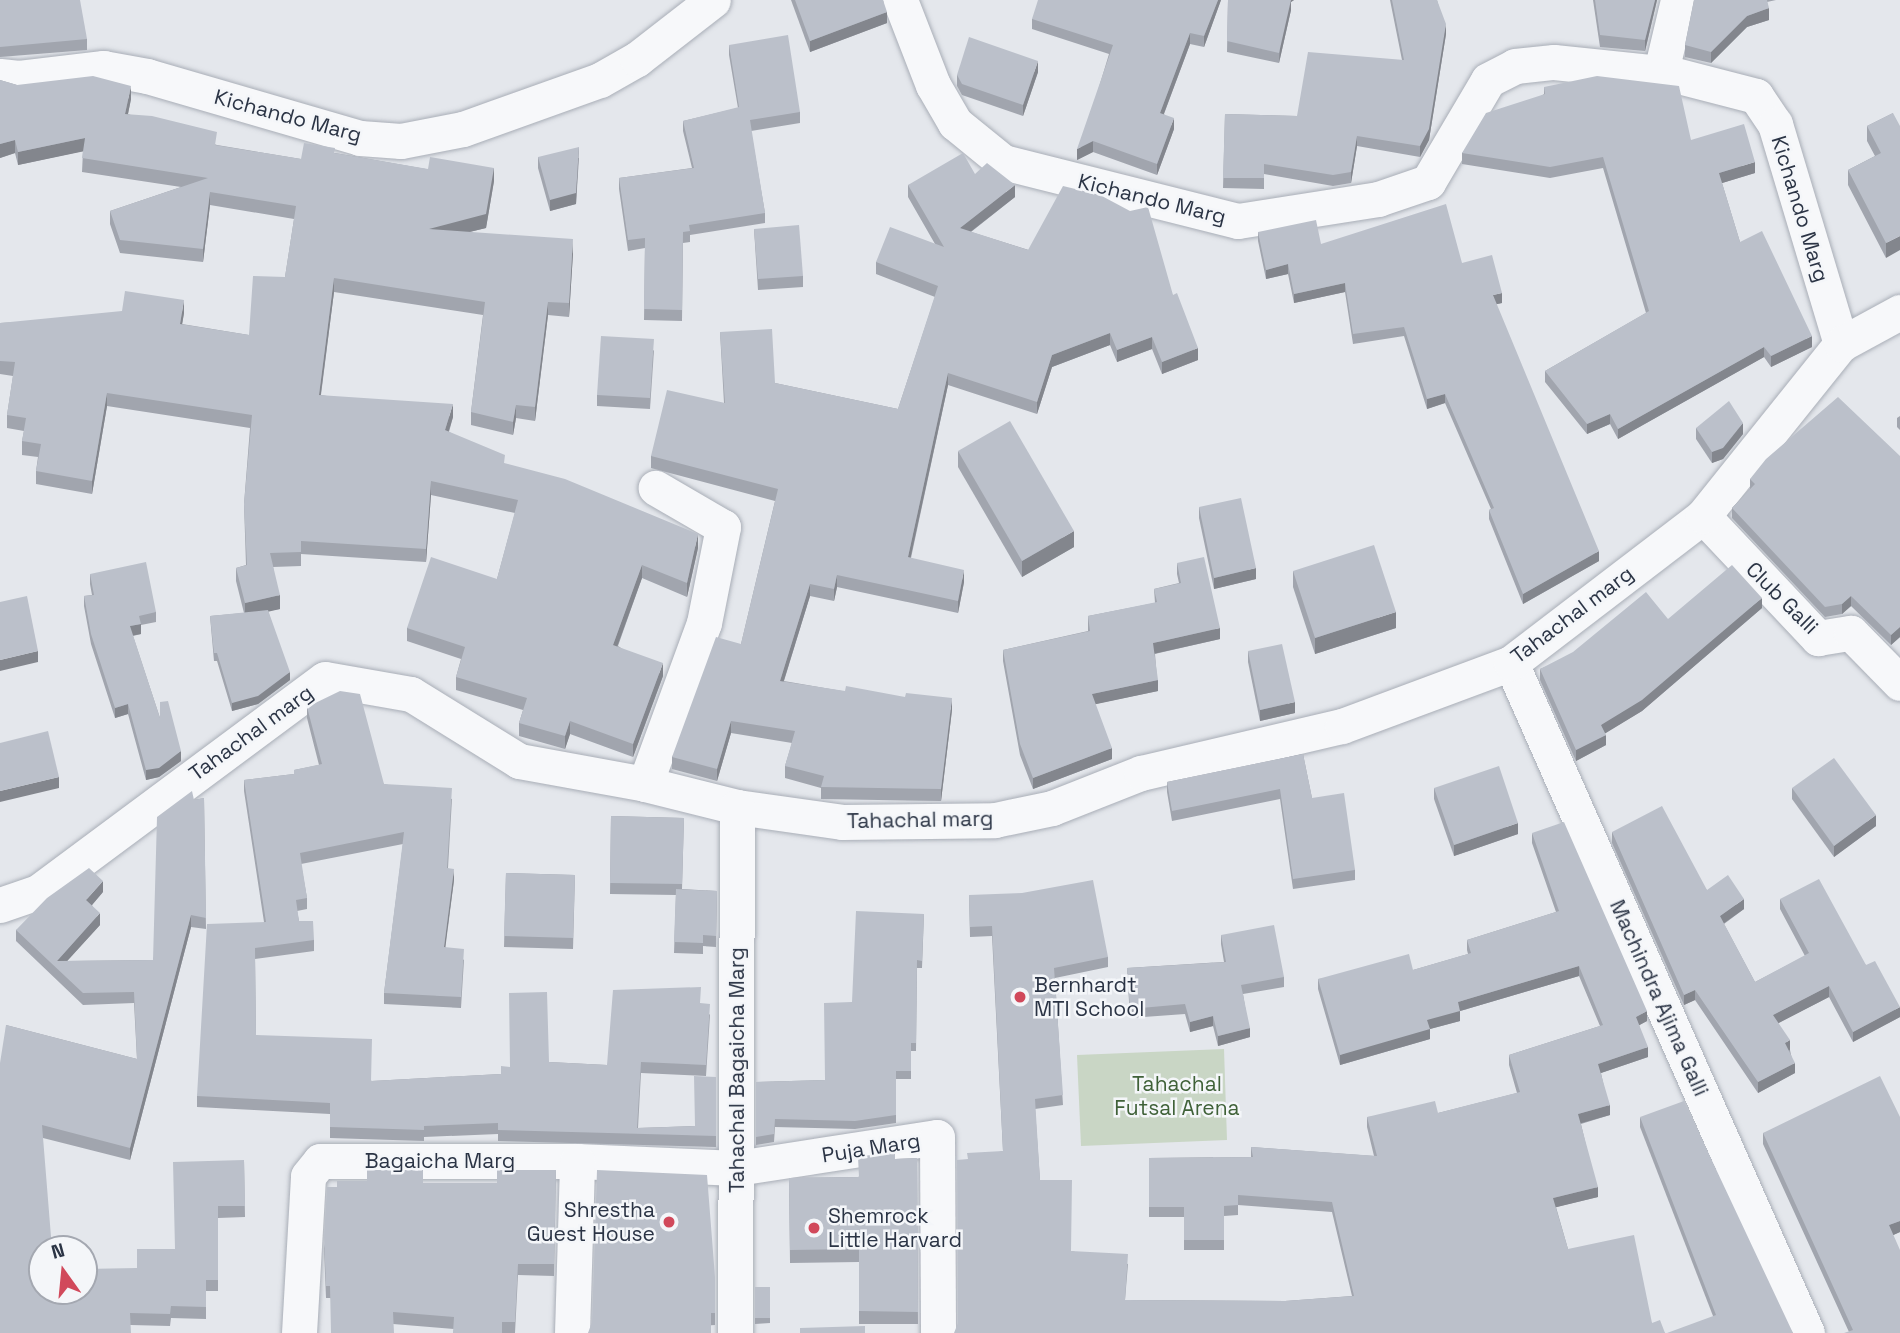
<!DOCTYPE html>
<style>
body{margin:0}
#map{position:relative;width:1900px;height:1333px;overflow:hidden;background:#e4e7ec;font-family:"Space Grotesk",sans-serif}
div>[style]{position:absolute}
.green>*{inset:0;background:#c9d6c5}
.roads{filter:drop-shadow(0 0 2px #a9aeb7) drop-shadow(0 0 2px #a9aeb7)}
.minor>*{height:35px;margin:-17.5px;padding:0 17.5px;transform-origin:17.5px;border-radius:17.5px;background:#f7f8fa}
.wall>*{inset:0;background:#a1a5ae}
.shaded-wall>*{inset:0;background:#83868d}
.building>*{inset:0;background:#bbc0ca}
.dots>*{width:19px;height:19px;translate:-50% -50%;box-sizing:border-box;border:4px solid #f4f6f9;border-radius:50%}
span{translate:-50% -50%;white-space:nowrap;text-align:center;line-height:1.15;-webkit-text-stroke:5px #f4f6f9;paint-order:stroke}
.street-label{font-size:21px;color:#2b3445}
.poi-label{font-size:21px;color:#2b3445}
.left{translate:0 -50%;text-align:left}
.right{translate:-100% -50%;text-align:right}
.park-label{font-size:21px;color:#3f6138}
.north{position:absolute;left:28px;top:1235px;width:70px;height:70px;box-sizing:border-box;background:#f4f6f9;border:2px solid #a4a8b1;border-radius:50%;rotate:345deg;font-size:19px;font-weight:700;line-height:28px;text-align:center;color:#2b3445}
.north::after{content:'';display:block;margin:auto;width:24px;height:32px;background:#d1495b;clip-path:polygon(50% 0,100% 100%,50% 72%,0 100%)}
</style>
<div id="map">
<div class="green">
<i style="clip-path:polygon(1224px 1049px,1227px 1140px,1081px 1146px,1077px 1055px)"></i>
</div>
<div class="roads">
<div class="minor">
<i style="left:900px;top:0;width:91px;rotate:68.8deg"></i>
<i style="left:933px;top:85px;width:44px;rotate:59.9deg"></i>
<i style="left:955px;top:123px;width:62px;rotate:39.1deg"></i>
<i style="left:1003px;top:162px;width:242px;rotate:14.1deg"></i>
<i style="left:1238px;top:221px;width:142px;rotate:-8.9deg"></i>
<i style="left:1378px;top:199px;width:53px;rotate:-18.8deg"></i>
<i style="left:1428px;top:182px;width:118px;rotate:-59.5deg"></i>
<i style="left:1488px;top:80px;width:30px;rotate:-27deg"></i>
<i style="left:1515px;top:66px;width:39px;rotate:-6deg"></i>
<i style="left:1554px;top:62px;width:118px;rotate:5.9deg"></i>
<i style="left:1671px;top:74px;width:88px;rotate:14.5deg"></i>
<i style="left:1756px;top:96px;width:34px;rotate:56deg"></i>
<i style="left:1775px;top:124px;width:230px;rotate:73.3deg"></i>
<i style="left:1671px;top:74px;width:14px;rotate:-126deg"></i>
<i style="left:1663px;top:63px;width:65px;rotate:-76.6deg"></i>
<i style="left:0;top:76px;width:19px;rotate:6deg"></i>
<i style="left:19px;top:78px;width:85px;rotate:-6.8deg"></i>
<i style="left:103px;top:68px;width:45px;rotate:10.3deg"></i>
<i style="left:147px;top:76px;width:222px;rotate:16.2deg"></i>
<i style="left:360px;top:138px;width:41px;rotate:4.2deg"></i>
<i style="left:401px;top:141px;width:63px;rotate:-11deg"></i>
<i style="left:463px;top:129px;width:145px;rotate:-19.7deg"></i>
<i style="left:600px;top:80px;width:43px;rotate:-29.6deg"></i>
<i style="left:637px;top:59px;width:96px;rotate:-37.8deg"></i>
<i style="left:1703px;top:516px;width:168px;rotate:46.7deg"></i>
<i style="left:1818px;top:638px;width:33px;rotate:-9deg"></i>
<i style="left:1851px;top:633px;width:70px;rotate:45.6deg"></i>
<i style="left:1511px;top:663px;width:732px;rotate:66.16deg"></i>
<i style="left:645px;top:784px;width:171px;rotate:-69.9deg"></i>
<i style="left:704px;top:623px;width:98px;rotate:-78.8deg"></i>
<i style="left:723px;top:527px;width:78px;rotate:-149.8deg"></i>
<i style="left:0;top:905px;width:40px;rotate:-18.9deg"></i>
<i style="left:38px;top:892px;width:357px;rotate:-36.6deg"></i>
<i style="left:325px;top:679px;width:87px;rotate:9.9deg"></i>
<i style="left:411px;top:694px;width:127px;rotate:31.8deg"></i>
<i style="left:519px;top:761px;width:128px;rotate:10.3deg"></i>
<i style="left:645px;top:784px;width:95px;rotate:14deg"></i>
<i style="left:737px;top:807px;width:106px;rotate:8.1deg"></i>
<i style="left:842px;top:822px;width:153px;rotate:-0.7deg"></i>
<i style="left:995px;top:820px;width:58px;rotate:-11.9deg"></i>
<i style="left:1052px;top:808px;width:96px;rotate:-21.5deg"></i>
<i style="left:1141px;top:773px;width:206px;rotate:-13.2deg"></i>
<i style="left:1342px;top:726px;width:180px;rotate:-20.4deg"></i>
<i style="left:1511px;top:663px;width:242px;rotate:-37.4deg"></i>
<i style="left:1703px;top:516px;width:221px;rotate:-51.3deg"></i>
<i style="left:1841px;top:344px;width:67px;rotate:-28.5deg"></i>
<i style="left:299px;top:1333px;width:157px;rotate:-86.7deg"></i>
<i style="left:308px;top:1176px;width:19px;rotate:-51deg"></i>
<i style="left:320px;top:1161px;width:257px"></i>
<i style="left:577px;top:1161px;width:160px;rotate:2.5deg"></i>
<i style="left:737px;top:1168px;width:202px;rotate:-8.8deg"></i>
<i style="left:937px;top:1137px;width:196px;rotate:89.7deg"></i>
<i style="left:572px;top:1333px;width:172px;rotate:-88.3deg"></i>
<i style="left:735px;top:1333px;width:526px;rotate:-89.78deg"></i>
</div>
</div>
<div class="wall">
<i style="clip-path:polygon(0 0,87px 39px,87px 50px,0 57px)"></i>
<i style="clip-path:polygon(791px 0,883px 0,887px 23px,810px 52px)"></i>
<i style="clip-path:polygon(1221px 0,1204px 47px,1190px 44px,1164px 114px,1174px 129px,1157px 175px,1093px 152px,1077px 160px,1109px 54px,1032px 29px,1032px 19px)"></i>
<i style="clip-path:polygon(1228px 0,1294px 0,1291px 2px,1291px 10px,1279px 63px,1227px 52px)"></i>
<i style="clip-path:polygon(1390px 0,1437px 0,1446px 34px,1429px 140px,1420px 157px,1357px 146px,1351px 183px,1333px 186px,1264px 174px,1264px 189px,1223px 188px,1225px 114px,1297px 116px,1402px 60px)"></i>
<i style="clip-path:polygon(1593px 0,1657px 0,1645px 51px,1600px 47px)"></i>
<i style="clip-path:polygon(1694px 0,1776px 0,1767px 2px,1769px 20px,1747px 27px,1711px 63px,1685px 57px,1685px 45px)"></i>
<i style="clip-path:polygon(729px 45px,800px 112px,800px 123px,751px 131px,765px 213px,765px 223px,690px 235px,690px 242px,683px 243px,682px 321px,644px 320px,645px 248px,628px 251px,619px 189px,619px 178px,692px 168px,683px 131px,683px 121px,738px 108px,729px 55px)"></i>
<i style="clip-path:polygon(1038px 72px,1023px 116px,962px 95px,957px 86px,957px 75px)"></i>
<i style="clip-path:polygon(0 80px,17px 85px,131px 99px,128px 114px,217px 145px,301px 159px,335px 153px,494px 181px,486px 228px,469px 232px,573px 253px,569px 317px,548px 315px,535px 421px,516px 418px,513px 435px,471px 425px,471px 412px,483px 315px,334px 292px,321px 395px,453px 417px,449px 432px,505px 464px,698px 548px,687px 597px,642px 578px,618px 646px,663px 676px,633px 757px,570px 734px,565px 749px,519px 736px,519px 723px,523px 710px,456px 690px,456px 677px,461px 659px,407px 641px,407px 628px,497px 579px,515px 513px,431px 495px,426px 562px,301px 554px,301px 566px,273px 567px,280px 609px,268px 611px,290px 680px,258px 704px,232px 711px,217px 661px,214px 661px,210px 616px,244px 613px,236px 581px,236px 568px,246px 565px,244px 504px,250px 428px,107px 406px,92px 494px,36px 484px,36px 471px,38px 457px,22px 455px,22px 441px,24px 431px,7px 428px,7px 415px,13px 376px,0 374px,0 323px,184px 313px,182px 324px,249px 335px,285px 277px,294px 219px,210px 205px,203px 262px,120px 253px,110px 224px,110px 211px,181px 187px,82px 172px,83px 151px,18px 165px,15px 153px,0 158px)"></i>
<i style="clip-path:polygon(1544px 87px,1691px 140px,1755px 173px,1722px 183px,1740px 242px,1812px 347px,1771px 367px,1764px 357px,1618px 439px,1610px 424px,1587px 434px,1545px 382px,1545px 371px,1646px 313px,1603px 168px,1550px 178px,1462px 164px,1462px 153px,1544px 94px)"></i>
<i style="clip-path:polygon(1893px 113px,1886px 258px,1848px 185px,1848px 170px,1875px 156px,1867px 141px,1867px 126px)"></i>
<i style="clip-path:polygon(538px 157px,579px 158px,576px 204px,550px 211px,538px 168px)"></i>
<i style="clip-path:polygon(975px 174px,1015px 197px,971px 232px,1173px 295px,1198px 360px,1162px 374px,1152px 349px,1117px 362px,1110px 345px,1052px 367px,1037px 414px,948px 385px,911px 558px,964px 582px,958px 613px,837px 587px,834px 601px,810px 596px,784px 681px,952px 710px,941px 801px,821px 799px,821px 788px,785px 778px,785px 766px,792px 743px,731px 733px,717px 781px,672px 769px,672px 757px,741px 644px,775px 501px,651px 468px,651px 456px,724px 403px,720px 332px,775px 383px,898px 409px,935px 297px,876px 274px,876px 262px,935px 244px,908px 197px,908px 185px)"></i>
<i style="clip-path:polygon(754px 229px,803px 276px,803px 287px,758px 290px)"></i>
<i style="clip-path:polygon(1258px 232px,1321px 244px,1462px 263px,1502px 303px,1496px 304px,1599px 561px,1523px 604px,1489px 519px,1489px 510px,1491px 509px,1445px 403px,1427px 409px,1404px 336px,1353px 344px,1345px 292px,1294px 303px,1288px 274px,1266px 279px,1258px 241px)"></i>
<i style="clip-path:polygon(654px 350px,650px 409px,597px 406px,597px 395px)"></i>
<i style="clip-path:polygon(1900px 416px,1900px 430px,1897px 427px,1897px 418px)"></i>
<i style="clip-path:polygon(1696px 428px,1743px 434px,1723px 459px,1712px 463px,1696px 439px)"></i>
<i style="clip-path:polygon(958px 451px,1074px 547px,1022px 577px,958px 467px)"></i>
<i style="clip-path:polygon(1900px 456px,1900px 637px,1891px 645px,1851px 606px,1842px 614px,1825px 617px,1732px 518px,1732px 508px,1750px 489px,1750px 479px)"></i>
<i style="clip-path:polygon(1199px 507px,1256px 579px,1214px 589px,1199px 518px)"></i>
<i style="clip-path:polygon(1177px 563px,1220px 639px,1155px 654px,1158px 691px,1095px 704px,1112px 759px,1033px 789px,1020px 755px,1003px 661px,1003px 650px,1088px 631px,1088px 616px,1155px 603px,1154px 589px,1179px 583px,1177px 574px)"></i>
<i style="clip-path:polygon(1293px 571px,1396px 628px,1315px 654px,1293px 587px)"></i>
<i style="clip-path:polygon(90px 574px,156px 612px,156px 622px,141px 625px,141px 634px,133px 636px,160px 718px,181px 761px,159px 777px,146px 780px,128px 714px,115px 718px,91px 644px,84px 606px,84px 596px,92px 595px,90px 584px)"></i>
<i style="clip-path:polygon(1762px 608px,1642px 711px,1605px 733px,1606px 745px,1576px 761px,1540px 680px,1540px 669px,1668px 619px)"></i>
<i style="clip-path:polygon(1248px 651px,1295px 713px,1260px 721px,1248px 662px)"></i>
<i style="clip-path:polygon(307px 707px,384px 784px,452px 799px,448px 868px,454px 880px,445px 947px,464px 960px,461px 1008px,384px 1004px,384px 993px,403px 844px,301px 864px,307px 898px,307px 909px,297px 911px,299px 921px,314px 940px,314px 951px,255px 959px,256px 1035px,372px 1081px,501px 1074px,510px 1067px,549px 1062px,607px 1065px,700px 1003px,710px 1015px,706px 1076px,641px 1073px,638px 1128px,695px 1126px,716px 1077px,716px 1147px,498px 1141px,498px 1134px,424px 1137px,424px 1141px,330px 1138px,330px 1114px,197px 1107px,197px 1096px,264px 922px,244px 791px,244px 780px,294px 774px,294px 770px,319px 765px,307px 718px)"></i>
<i style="clip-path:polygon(1303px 754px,1312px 798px,1355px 870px,1355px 880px,1293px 889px,1280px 799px,1172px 821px,1167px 792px,1167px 782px)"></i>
<i style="clip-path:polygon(1434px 788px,1518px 834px,1454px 856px,1434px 799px)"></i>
<i style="clip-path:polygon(1792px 788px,1876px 826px,1834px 857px,1792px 799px)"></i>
<i style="clip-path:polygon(204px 798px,206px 929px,191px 927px,130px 1160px,43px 1138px,42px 1291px,137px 1268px,175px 1249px,244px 1160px,245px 1217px,218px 1218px,218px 1291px,206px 1291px,206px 1319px,171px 1318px,170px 1326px,131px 1325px,0 1333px,6px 1025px,137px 1059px,134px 1003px,83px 1005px,16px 941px,16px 930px,103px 892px,92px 905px,100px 925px,67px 961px,153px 960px,194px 800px)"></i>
<i style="clip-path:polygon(611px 816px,684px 818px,682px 889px,717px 891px,716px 947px,703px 946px,703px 954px,674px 953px,676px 895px,610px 894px)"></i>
<i style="clip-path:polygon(1612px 832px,1707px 890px,1744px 909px,1724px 924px,1755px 982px,1805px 956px,1780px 909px,1780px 899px,1866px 965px,1900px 1017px,1853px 1042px,1829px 997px,1778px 1023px,1790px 1050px,1795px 1073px,1758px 1093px,1695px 1000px,1684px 1005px,1612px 843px)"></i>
<i style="clip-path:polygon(1532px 833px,1647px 1021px,1639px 1025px,1648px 1057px,1601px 1073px,1610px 1115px,1581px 1124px,1598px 1197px,1556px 1207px,1568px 1249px,1652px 1323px,1665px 1333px,958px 1323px,967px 1160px,1003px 1151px,992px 936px,970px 937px,969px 895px,1108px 957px,1108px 967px,1055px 978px,1063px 1105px,1035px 1109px,1040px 1180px,1071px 1251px,1128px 1264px,1125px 1300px,1285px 1301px,1352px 1296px,1332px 1212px,1238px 1205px,1238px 1215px,1224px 1216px,1224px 1250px,1184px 1250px,1184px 1217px,1149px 1217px,1149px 1158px,1251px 1157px,1251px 1147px,1374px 1156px,1367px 1127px,1367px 1117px,1438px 1113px,1517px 1093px,1509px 1065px,1509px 1055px,1600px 1026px,1579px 976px,1460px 1011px,1460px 1021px,1430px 1029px,1430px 1039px,1340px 1065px,1318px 989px,1318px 979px,1413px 970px,1468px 954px,1467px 950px,1467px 940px,1556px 912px,1532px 843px)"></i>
<i style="clip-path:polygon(506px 873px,575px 875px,573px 949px,504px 947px)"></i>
<i style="clip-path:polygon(924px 914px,922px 968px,917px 968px,916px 1051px,911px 1051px,911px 1079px,896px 1079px,896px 1123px,855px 1129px,775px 1127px,774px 1142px,756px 1145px,756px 1082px,825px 1080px,852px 1002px)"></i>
<i style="clip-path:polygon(1221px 935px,1284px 977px,1284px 987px,1243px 994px,1250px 1037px,1218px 1046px,1213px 1026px,1190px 1032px,1185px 1014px,1130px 1018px,1127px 968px,1224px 962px,1221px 944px)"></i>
<i style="clip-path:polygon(1640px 1117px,1793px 1333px,1713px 1316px,1640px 1127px)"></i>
<i style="clip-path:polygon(1900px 1117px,1900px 1232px,1893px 1235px,1900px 1333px,1849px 1332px,1763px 1144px,1763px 1133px)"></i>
<i style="clip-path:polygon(917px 1158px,918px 1324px,859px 1324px,859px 1262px,790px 1263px,789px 1178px,858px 1177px,895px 1159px)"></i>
<i style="clip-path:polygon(556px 1170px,554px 1276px,518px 1275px,515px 1333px,453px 1333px,454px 1329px,393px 1324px,330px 1298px,326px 1298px,324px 1248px,337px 1187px,423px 1183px,497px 1183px)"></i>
<i style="clip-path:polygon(715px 1277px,715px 1325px,588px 1333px)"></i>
<i style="clip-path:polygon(755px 1287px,770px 1287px,770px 1323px,755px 1324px)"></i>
</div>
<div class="shaded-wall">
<i style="clip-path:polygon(1218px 0,1221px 0,1204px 47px,1204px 36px)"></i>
<i style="clip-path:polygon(1282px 0,1294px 0,1291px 2px,1291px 10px,1279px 63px)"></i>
<i style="clip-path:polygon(1655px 0,1657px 0,1645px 51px,1645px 40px)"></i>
<i style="clip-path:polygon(1769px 8px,1769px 20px,1747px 27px,1711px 63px,1711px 52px,1747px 16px)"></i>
<i style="clip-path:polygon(887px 12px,887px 23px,810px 52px,810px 41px)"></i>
<i style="clip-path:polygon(1446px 24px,1446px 34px,1429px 140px,1420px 157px,1420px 146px)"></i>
<i style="clip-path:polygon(1190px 33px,1190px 44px,1160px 124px,1160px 113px)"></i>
<i style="clip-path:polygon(1038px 61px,1038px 72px,1023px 116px,1023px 105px)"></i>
<i style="clip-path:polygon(131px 86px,131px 99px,125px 128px,125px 114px)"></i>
<i style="clip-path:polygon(1174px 118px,1174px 129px,1157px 175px,1157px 164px)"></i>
<i style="clip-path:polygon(1357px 136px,1357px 146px,1351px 183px,1351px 172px)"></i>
<i style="clip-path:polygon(85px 138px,85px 151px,18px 165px,18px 152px)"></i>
<i style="clip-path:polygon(15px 140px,15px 153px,0 158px,0 144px)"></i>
<i style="clip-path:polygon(1093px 141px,1093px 152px,1077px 160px,1077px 149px)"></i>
<i style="clip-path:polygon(579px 147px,576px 204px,550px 211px,550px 200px)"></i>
<i style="clip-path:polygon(1755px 162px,1755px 173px,1719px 184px,1719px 173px)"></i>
<i style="clip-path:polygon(494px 168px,494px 181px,486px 228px,429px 242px,429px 229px)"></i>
<i style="clip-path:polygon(1015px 185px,1015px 197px,960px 240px,960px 228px)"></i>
<i style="clip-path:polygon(210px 192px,210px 205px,203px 262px,203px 249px)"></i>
<i style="clip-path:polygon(1900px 236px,1900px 250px,1886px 258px,1886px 243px)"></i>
<i style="clip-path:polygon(573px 239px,573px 253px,569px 317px,569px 303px)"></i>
<i style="clip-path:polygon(1288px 264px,1288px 274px,1266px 279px,1266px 270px)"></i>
<i style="clip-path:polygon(334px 278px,334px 292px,319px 408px,319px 395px)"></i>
<i style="clip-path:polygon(1345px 283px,1345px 292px,1294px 303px,1294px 294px)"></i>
<i style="clip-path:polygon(1502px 293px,1502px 303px,1493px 305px,1493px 295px)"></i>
<i style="clip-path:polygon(184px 300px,184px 313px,180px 337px,180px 324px)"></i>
<i style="clip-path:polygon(548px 302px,548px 315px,535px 421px,535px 407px)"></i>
<i style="clip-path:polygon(1110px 333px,1110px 345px,1052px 367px,1037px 414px,1037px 402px,1052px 355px)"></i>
<i style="clip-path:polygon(1812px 336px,1812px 347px,1771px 367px,1771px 356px)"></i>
<i style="clip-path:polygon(1152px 337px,1152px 349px,1117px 362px,1117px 350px)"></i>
<i style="clip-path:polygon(1764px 347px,1764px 357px,1618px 439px,1618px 429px)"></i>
<i style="clip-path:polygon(1198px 348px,1198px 360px,1162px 374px,1162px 362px)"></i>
<i style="clip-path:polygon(948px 373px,948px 385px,908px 569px,908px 557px)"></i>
<i style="clip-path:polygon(107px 393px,107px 406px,92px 494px,92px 481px)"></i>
<i style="clip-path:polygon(1445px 394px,1445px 403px,1427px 409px,1427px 399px)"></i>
<i style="clip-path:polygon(453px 404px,453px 417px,445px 443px,445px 430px)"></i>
<i style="clip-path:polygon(516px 405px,516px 418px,513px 435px,513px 422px)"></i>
<i style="clip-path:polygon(1610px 414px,1610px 424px,1587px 434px,1587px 424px)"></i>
<i style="clip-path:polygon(1743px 423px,1743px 434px,1723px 459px,1712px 463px,1712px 452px)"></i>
<i style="clip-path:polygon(431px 481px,431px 495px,426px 562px,426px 549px)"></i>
<i style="clip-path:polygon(1074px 531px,1074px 547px,1022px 577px,1022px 561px)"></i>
<i style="clip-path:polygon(698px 534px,698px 548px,687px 597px,687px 583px)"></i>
<i style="clip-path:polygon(1599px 551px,1599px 561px,1523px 604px,1523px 594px)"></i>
<i style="clip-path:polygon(642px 565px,642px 578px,613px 658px,613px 645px)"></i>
<i style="clip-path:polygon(1256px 568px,1256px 579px,1214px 589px,1214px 578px)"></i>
<i style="clip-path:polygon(964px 570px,964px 582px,958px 613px,958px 601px)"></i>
<i style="clip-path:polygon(837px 575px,837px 587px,834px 601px,834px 589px)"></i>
<i style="clip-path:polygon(810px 584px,810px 596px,780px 693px,780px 681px)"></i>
<i style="clip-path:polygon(280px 595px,280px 609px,245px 617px,245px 603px)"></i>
<i style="clip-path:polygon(1851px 596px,1851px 606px,1842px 614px,1842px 604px)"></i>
<i style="clip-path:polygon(1762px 598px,1762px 608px,1642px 711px,1601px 736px,1601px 725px)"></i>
<i style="clip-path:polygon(1396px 612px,1396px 628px,1315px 654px,1315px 638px)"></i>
<i style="clip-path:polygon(141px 624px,141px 634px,130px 636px,130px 626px)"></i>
<i style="clip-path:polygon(1900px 627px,1900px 637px,1891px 645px,1891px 635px)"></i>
<i style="clip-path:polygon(1220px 628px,1220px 639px,1153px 654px,1153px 643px)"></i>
<i style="clip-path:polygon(38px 651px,38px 662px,0 671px,0 660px)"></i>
<i style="clip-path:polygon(663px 663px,663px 676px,633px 757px,633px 744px)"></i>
<i style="clip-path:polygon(290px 672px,290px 680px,258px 704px,232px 711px,232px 703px)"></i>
<i style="clip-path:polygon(1158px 680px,1158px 691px,1092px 705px,1092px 694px)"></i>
<i style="clip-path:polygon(952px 698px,952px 710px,941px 801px,941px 789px)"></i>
<i style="clip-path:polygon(1295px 702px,1295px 713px,1260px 721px,1260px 710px)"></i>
<i style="clip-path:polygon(128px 704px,128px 714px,115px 718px,115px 708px)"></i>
<i style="clip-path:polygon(570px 721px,570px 734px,565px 749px,565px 736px)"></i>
<i style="clip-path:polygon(731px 721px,731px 733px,717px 781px,717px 769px)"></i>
<i style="clip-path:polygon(1606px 735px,1606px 745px,1576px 761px,1576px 750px)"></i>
<i style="clip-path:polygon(1112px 748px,1112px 759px,1033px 789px,1033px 778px)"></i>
<i style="clip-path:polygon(181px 751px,181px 761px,159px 777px,146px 780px,146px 770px)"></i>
<i style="clip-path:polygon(59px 777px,59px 788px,0 802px,0 791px)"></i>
<i style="clip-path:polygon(1876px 815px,1876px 826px,1834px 857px,1834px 846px)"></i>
<i style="clip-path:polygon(1518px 823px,1518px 834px,1454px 856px,1454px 845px)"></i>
<i style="clip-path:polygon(454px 869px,454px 880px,444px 958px,444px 947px)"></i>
<i style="clip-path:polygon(103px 881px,103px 892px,86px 912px,86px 900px)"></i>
<i style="clip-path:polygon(1744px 899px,1744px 909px,1720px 926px,1720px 916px)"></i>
<i style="clip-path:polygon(100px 913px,100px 925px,59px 970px,57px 961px)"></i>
<i style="clip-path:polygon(191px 915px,191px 927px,130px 1160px,130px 1148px)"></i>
<i style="clip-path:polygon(1579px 966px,1579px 976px,1460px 1011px,1460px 1021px,1430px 1029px,1430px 1039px,1340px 1065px,1340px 1055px,1427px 1020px,1458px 1002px)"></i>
<i style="clip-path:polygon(1829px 986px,1829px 997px,1773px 1026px,1773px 1015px)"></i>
<i style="clip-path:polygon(1695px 990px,1695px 1000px,1684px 1005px,1684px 995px)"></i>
<i style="clip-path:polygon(1900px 1007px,1900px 1017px,1853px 1042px,1853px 1032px)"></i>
<i style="clip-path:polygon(1647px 1011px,1647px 1021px,1636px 1027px,1636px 1017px)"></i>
<i style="clip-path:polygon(1213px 1016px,1213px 1026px,1190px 1032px,1190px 1022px)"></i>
<i style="clip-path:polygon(1250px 1028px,1250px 1037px,1218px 1046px,1218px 1036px)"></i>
<i style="clip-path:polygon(1790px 1040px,1790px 1050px,1785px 1053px,1785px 1043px)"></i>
<i style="clip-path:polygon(1648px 1047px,1648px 1057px,1598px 1074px,1598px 1064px)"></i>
<i style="clip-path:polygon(1795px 1063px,1795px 1073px,1758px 1093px,1758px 1082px)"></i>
<i style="clip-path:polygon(1610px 1105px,1610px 1115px,1578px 1124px,1578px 1114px)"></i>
<i style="clip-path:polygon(1598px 1187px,1598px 1197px,1553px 1208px,1553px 1198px)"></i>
<i style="clip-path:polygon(1900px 1221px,1900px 1232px,1889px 1237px,1889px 1225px)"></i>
</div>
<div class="building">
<i style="clip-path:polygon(0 0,80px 0,87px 39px,0 47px)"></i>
<i style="clip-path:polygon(795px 0,883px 0,887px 12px,810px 41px)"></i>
<i style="clip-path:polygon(1038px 0,1218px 0,1204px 36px,1190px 33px,1160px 113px,1174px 118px,1157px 164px,1093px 141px,1077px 149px,1113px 45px,1032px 19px)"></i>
<i style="clip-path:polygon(1228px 0,1291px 0,1279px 53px,1227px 41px)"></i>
<i style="clip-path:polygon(1392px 0,1437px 0,1446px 24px,1429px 129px,1420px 146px,1357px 136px,1351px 172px,1333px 175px,1264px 164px,1264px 178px,1223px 178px,1225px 114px,1297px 116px,1308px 52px,1404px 60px)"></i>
<i style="clip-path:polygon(1595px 0,1655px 0,1645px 40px,1600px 35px)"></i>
<i style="clip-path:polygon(1694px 0,1767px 0,1769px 8px,1747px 16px,1711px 52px,1685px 45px)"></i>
<i style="clip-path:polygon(788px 35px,800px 112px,750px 120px,765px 213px,689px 225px,690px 231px,683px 232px,682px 310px,644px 309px,645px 238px,628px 240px,619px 178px,694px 168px,683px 121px,739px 107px,729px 45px)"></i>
<i style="clip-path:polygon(969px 37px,1038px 61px,1023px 105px,962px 84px,957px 75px)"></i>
<i style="clip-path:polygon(93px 76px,131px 86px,125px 114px,152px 116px,217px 132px,215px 145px,301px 159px,304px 143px,335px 148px,334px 153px,428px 169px,430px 157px,494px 168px,486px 214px,429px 229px,573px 239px,569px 303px,548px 302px,535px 407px,516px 405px,513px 422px,471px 412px,485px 302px,334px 278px,319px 395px,453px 404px,445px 430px,505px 455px,504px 463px,565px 479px,698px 534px,687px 583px,642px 565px,613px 645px,663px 663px,633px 744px,570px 721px,565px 736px,519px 723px,527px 698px,456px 677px,465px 647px,407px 628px,431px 557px,497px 579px,518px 500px,431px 481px,426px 549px,301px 541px,301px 552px,270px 553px,280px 595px,245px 603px,236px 568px,247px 565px,244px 504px,252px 415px,107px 393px,92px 481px,36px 471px,41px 444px,22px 441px,26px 418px,7px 415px,15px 362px,0 361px,0 323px,122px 311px,125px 291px,184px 300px,180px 324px,249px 335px,253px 276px,285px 277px,296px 206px,210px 192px,203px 249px,120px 240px,110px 211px,208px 178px,82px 158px,85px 138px,18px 152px,15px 140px,0 144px,0 80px,17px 85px)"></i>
<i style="clip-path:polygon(1597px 76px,1679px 86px,1691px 140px,1744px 124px,1755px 162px,1719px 173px,1740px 242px,1762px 231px,1812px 336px,1771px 356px,1764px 347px,1618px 429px,1610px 414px,1587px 424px,1545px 371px,1649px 311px,1603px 157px,1550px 167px,1462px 153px,1486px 113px,1545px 94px,1544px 87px)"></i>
<i style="clip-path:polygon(1893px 113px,1900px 126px,1900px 236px,1886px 243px,1848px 170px,1881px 153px,1867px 126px)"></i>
<i style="clip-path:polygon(579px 147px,576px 193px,550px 200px,538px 157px)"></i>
<i style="clip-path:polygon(963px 153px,975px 174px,987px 163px,1015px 185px,960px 228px,1028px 250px,1063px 186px,1100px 195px,1130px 211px,1148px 207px,1173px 295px,1177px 293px,1198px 348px,1162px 362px,1152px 337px,1117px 350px,1110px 333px,1052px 355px,1037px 402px,948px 373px,908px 557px,964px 570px,958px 601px,837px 575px,834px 589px,810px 584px,780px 681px,845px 691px,846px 686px,905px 697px,906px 693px,952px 698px,941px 789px,821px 787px,824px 776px,785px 766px,795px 731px,731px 721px,717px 769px,672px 757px,716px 637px,741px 644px,778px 489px,651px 456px,667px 390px,725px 403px,720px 332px,772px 329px,775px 383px,898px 409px,938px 286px,876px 262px,890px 227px,944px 247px,908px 185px)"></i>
<i style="clip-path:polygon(1446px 204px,1462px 263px,1492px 255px,1502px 293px,1493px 295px,1599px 551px,1523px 594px,1489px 510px,1494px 508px,1445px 394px,1427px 399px,1404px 327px,1353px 334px,1345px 283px,1294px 294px,1288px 264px,1266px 270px,1258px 232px,1316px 220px,1321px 244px)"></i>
<i style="clip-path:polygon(799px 225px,803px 276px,758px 279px,754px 229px)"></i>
<i style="clip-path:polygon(601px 336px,654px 339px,650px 398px,597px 395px)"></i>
<i style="clip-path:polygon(1838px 397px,1900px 456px,1900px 627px,1891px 635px,1851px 596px,1842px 604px,1825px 607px,1732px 508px,1755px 484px,1750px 479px,1766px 459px)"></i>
<i style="clip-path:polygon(1729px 401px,1743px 423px,1723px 448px,1712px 452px,1696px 428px)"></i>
<i style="clip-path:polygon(1010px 421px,1074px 531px,1022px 561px,958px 451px)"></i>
<i style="clip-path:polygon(1241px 498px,1256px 568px,1214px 578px,1199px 507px)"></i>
<i style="clip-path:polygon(1374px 545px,1396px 612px,1315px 638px,1293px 571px)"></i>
<i style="clip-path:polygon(1204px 557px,1220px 628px,1153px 643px,1158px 680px,1092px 694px,1112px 748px,1033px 778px,1020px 744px,1003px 650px,1090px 631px,1088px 616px,1157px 602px,1154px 589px,1181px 583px,1177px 563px)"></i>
<i style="clip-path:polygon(146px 562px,156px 612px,139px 616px,141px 624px,130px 626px,160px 718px,160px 702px,168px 701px,181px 751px,159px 768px,146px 770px,128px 704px,115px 708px,91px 634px,84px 596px,94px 595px,90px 574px)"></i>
<i style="clip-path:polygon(1732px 565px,1762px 598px,1642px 700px,1601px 725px,1606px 735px,1576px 750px,1540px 669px,1573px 652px,1646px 592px,1668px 619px)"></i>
<i style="clip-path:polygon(27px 596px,38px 651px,0 660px,0 602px)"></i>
<i style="clip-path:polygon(268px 610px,290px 672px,258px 696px,232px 703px,217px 653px,214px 653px,210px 616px)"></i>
<i style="clip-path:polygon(1282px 644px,1295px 702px,1260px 710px,1248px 651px)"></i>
<i style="clip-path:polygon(340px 691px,360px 694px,384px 784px,452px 788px,447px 868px,454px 869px,444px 947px,464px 949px,461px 997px,384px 993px,404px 832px,300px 853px,307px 898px,296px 900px,299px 921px,313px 921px,314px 940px,255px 948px,256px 1035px,372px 1039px,371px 1081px,501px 1074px,501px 1066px,510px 1067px,509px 993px,547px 992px,549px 1062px,607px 1065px,613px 990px,701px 987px,700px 1003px,710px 1004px,706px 1065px,641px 1062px,637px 1128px,695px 1126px,694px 1076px,716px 1077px,716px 1136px,498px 1130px,498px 1123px,424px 1126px,424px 1130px,330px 1127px,330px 1103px,197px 1096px,207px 924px,266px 922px,244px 780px,294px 774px,294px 770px,322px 764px,307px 707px)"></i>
<i style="clip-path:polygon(48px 731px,59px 777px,0 791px,0 743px)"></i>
<i style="clip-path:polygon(1303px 754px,1312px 798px,1344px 793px,1355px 870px,1293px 879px,1280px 789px,1172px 811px,1167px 782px)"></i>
<i style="clip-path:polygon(1834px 758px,1876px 815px,1834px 846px,1792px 788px)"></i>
<i style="clip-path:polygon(1499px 766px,1518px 823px,1454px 845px,1434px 788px)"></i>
<i style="clip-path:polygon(192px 791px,194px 800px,204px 798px,206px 918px,191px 915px,130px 1148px,42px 1125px,52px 1249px,42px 1249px,42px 1291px,84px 1291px,84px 1269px,137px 1268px,137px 1249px,175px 1249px,173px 1162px,244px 1160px,245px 1206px,218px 1206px,218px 1280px,206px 1280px,206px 1307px,171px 1306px,170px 1314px,130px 1313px,131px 1333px,0 1333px,0 1063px,6px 1025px,137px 1059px,134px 992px,83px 993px,16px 930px,47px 898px,89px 868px,103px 881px,86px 900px,100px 913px,57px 961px,153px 960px,157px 817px)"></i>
<i style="clip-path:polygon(1662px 806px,1707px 890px,1728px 875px,1744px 899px,1720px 916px,1755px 982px,1809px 953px,1780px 899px,1819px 879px,1866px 965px,1875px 961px,1900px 1007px,1853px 1032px,1829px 986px,1773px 1015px,1790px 1040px,1785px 1043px,1795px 1063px,1758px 1082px,1695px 990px,1684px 995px,1612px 832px)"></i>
<i style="clip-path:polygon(611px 816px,684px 818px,682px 884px,610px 883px)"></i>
<i style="clip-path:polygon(1564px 822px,1647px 1011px,1636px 1017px,1648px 1047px,1598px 1064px,1610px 1105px,1578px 1114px,1598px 1187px,1553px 1198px,1568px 1249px,1634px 1235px,1652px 1323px,1660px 1320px,1665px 1333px,954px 1333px,958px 1323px,957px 1160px,968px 1159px,967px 1153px,1003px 1151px,992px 926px,970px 927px,969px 895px,1022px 893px,1093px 880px,1108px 957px,1054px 968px,1063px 1095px,1035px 1099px,1040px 1180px,1072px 1180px,1071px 1251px,1128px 1254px,1125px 1300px,1285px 1301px,1354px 1296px,1332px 1202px,1238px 1195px,1238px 1205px,1224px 1206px,1224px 1240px,1184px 1240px,1184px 1207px,1149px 1207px,1149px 1158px,1253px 1157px,1251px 1147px,1377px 1156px,1367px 1117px,1435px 1101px,1438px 1113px,1520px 1092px,1509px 1055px,1603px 1025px,1579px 966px,1458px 1002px,1460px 1011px,1427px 1020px,1430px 1029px,1340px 1055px,1318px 979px,1409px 954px,1413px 970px,1471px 953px,1467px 940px,1559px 911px,1532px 833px)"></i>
<i style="clip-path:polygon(506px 873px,575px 875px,573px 938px,504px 936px)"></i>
<i style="clip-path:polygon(676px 889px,717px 891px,716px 936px,703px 935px,703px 943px,674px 942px)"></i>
<i style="clip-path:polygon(856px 911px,924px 914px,922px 961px,917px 960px,916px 1043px,911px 1043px,911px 1071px,896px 1071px,896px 1115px,855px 1121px,775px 1119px,774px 1134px,756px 1137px,756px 1082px,825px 1080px,824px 1003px,852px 1002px)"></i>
<i style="clip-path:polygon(1274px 925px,1284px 977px,1241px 985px,1250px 1028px,1218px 1036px,1213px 1016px,1190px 1022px,1185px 1004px,1130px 1009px,1127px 968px,1226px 962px,1221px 935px)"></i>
<i style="clip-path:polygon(1880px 1076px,1900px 1117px,1900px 1221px,1889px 1225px,1900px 1250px,1900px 1333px,1844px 1333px,1853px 1330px,1763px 1133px)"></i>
<i style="clip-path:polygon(1684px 1101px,1793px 1333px,1667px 1333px,1716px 1315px,1640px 1117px)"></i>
<i style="clip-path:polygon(895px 1151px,895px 1159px,917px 1158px,918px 1312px,859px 1311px,859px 1249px,790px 1250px,789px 1178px,859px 1177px,858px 1157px)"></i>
<i style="clip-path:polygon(367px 1170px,423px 1170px,423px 1183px,497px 1183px,497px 1170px,556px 1170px,554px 1264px,518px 1264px,515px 1322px,502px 1322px,502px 1333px,453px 1333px,454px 1317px,393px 1312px,394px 1333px,331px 1333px,330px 1286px,326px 1286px,324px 1237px,327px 1187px,337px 1187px,337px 1181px,367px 1181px)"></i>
<i style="clip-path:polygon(597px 1170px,707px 1175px,715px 1277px,715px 1313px,711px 1313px,711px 1333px,588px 1333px,592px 1322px)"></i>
<i style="clip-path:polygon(755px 1287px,770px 1287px,770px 1318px,755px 1318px)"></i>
<i style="clip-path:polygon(865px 1326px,865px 1333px,800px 1333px,800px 1328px)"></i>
</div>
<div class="dots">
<i style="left:1020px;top:997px;background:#d1495b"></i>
<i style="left:669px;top:1222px;background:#d1495b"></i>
<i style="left:814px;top:1228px;background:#d1495b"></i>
</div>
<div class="street-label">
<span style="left:288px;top:116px;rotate:15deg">Kichando Marg</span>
<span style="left:1152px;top:199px;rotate:14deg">Kichando Marg</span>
<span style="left:1800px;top:209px;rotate:73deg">Kichando Marg</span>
<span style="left:1782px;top:598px;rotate:45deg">Club Galli</span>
<span style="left:1572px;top:615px;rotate:-37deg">Tahachal marg</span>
<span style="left:251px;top:733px;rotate:-36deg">Tahachal marg</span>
<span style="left:920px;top:820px;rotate:-1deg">Tahachal marg</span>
<span style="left:1659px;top:998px;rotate:66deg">Machindra Ajima Galli</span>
<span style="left:737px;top:1070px;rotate:-90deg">Tahachal Bagaicha Marg</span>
<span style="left:871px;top:1148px;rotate:-9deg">Puja Marg</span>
<span style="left:440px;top:1161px">Bagaicha Marg</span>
</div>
<div class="poi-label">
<span class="left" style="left:1034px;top:997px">Bernhardt<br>MTI School</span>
<span class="right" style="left:655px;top:1222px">Shrestha<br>Guest House</span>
<span class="left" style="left:828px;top:1228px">Shemrock<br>Little Harvard</span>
</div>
<div class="park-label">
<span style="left:1177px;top:1096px">Tahachal<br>Futsal Arena</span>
</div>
<div class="north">N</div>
</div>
